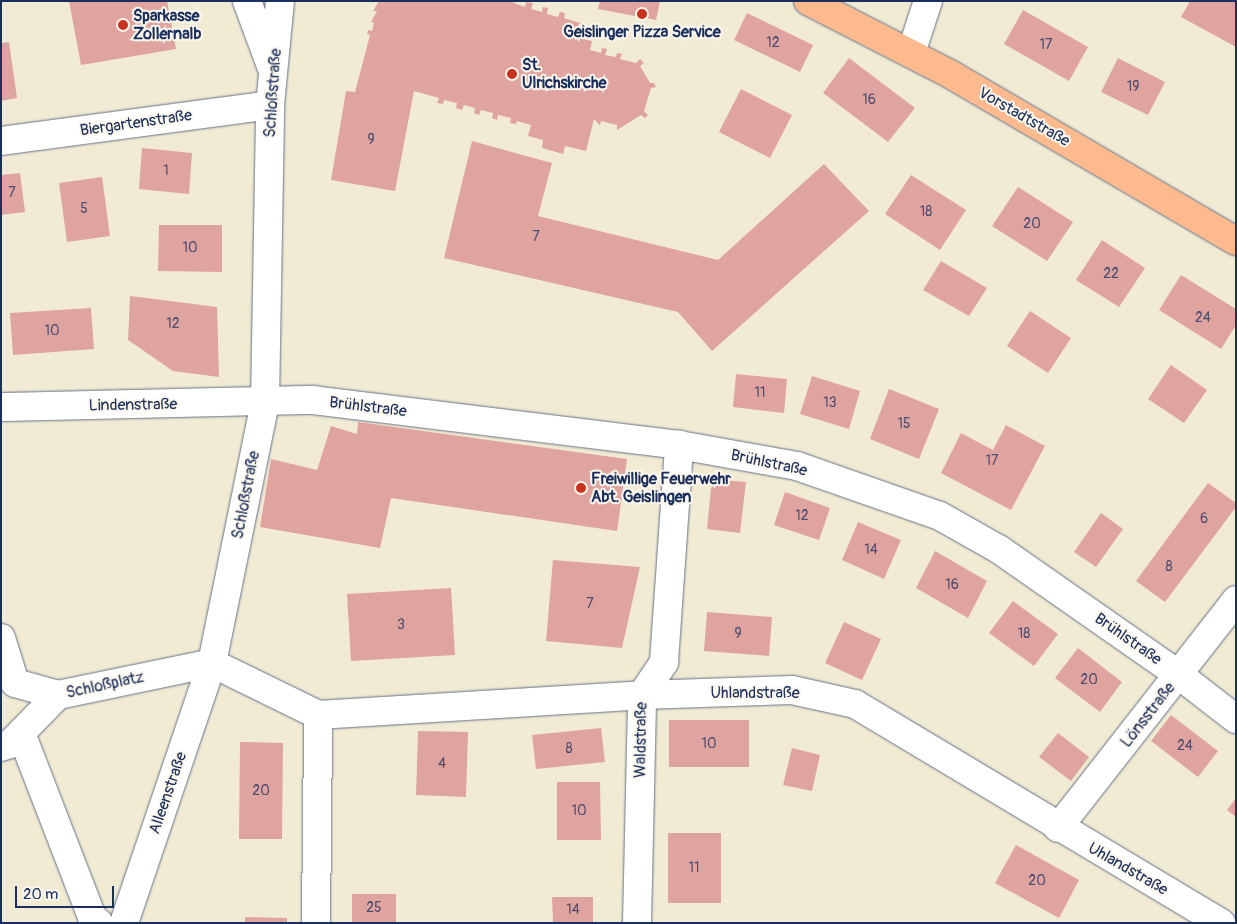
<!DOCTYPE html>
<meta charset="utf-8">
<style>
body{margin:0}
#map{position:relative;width:1237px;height:924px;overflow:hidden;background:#f1ebd4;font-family:Pangolin,sans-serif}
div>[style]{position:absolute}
.building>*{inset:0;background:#e0a4a0}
.roads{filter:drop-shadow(0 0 1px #667187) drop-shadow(0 0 1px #667187)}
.minor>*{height:28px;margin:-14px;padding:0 14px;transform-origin:14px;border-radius:14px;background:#fff}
.major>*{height:28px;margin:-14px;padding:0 14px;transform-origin:14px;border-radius:14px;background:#fcba8e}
.dots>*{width:14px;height:14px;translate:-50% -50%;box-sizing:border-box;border:2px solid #fbf7ec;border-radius:50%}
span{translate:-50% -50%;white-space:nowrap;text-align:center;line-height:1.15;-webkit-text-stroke:4px #fbf7ec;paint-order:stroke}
.number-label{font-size:14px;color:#4c4c6e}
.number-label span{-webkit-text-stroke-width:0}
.poi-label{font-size:16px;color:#1b2f5e;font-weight:700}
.left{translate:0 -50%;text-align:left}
.street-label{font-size:16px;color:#1b2f5e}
.frame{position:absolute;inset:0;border:2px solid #1b2f5e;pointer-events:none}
.scale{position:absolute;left:15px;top:886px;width:99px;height:22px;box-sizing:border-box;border:2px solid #1b2f5e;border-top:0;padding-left:6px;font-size:15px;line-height:18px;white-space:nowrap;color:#1b2f5e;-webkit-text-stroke:4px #fbf7ec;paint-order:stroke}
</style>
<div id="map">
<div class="building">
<i style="clip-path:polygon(69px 1px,167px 1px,176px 49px,81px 65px)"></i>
<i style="clip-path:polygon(379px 1px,509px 1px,525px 7px,526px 2px,533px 3px,531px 9px,542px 12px,543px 7px,548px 8px,547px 14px,558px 17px,560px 12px,565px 13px,564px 18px,583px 24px,579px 38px,592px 41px,590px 50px,601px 53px,602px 48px,607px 49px,605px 55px,616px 57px,617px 53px,622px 54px,620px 59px,636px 63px,640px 59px,644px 63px,640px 66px,650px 83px,654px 83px,656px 87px,651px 88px,644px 111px,648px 115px,645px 118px,641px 115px,617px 130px,617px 125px,601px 121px,600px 125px,594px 119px,586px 151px,565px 146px,563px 154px,542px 148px,543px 140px,528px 136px,531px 125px,517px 121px,516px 124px,510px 123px,511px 118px,498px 115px,497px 120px,492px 118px,493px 113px,481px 110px,479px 115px,474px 113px,475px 108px,464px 105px,462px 110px,456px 108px,457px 103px,444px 100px,443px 104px,437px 103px,439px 98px,414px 91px,395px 191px,331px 180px,346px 91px,355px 92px,370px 35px,367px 34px,368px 30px,372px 31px,374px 23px,371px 22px,377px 11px,373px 11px)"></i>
<i style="clip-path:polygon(600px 1px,660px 1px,656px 20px,598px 9px)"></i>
<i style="clip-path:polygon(1190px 1px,1236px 1px,1236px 47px,1181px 17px)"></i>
<i style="clip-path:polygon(1023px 10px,1088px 47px,1069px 81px,1004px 44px)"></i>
<i style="clip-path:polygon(747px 13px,813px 45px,800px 72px,734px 40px)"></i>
<i style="clip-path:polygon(9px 42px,17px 98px,1px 101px,1px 43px)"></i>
<i style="clip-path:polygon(849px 58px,915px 108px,888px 142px,823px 93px)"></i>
<i style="clip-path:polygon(1118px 58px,1165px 82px,1148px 115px,1101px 92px)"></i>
<i style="clip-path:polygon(741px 89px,792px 115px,770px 158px,719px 132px)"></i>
<i style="clip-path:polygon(472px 141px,552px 163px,538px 216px,718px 260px,824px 164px,869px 211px,712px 351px,678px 312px,444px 258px)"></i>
<i style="clip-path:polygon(142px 148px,192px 153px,189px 194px,139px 189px)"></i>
<i style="clip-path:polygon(20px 173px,25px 212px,1px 215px,1px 175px)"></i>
<i style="clip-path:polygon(911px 175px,966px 210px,940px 250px,885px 214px)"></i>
<i style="clip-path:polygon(102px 177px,110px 236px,67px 242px,59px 183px)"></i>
<i style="clip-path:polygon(1018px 187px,1073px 222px,1047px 261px,992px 226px)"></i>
<i style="clip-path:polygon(159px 225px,222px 225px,222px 272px,158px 271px)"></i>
<i style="clip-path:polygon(1102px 240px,1145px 268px,1119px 307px,1076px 280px)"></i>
<i style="clip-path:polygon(941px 261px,987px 288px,969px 316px,923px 290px)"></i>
<i style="clip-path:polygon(1181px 275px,1236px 309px,1236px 325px,1221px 349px,1159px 310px)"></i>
<i style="clip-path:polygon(130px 296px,217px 307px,219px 377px,173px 371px,128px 340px)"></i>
<i style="clip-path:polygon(91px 308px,94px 349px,13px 355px,10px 313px)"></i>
<i style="clip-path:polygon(1030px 311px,1071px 338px,1048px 373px,1007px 346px)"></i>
<i style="clip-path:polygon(1171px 365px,1207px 390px,1184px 423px,1148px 399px)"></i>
<i style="clip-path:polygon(736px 374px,787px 379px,784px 413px,733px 407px)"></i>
<i style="clip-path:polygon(812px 376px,860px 391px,849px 429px,800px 414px)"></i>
<i style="clip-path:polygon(889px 389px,939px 409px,919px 459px,870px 439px)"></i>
<i style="clip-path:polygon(358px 422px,627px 459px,617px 531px,391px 498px,380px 548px,260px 527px,271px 459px,317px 470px,331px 426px,357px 434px)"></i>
<i style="clip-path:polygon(1006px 425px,1045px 446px,1011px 510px,941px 473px,961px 433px,993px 450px)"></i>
<i style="clip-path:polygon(712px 479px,746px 482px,740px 533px,707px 529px)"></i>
<i style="clip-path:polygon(1208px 483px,1236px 503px,1236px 507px,1165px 602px,1136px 581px)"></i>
<i style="clip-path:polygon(785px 492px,830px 508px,819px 540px,774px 525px)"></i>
<i style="clip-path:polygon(1101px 513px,1123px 529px,1096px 567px,1074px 552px)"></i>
<i style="clip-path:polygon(858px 522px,901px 540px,884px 579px,842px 560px)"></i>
<i style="clip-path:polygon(935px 551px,987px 581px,968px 618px,916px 588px)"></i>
<i style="clip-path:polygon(553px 560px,640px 567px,622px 648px,546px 641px)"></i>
<i style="clip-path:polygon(451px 588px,455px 655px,351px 661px,347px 594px)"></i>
<i style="clip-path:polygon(1013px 601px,1058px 634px,1034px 666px,989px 633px)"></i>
<i style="clip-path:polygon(707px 612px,772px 617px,769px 656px,704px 651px)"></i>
<i style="clip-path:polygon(844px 622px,881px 639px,862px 680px,825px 663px)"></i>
<i style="clip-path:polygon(1078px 648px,1122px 682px,1100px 712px,1055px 678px)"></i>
<i style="clip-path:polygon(1171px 715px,1218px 751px,1198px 777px,1151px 741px)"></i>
<i style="clip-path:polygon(669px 720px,749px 720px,749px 767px,669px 767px)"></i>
<i style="clip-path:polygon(601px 728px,605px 762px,536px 769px,532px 735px)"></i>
<i style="clip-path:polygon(418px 731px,468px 732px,466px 797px,416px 795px)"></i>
<i style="clip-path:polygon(1058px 733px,1089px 757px,1071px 781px,1039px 757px)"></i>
<i style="clip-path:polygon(240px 742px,283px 743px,282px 839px,239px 839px)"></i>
<i style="clip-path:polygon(792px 748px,820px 755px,812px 791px,783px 785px)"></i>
<i style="clip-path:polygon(557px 782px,600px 782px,601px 840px,557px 840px)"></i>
<i style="clip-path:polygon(1236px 798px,1236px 817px,1227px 810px)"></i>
<i style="clip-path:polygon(668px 833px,721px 833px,721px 903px,668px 903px)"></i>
<i style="clip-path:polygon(1016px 845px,1079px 880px,1059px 918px,995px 883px)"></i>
<i style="clip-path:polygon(352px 894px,396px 894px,396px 923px,352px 923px)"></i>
<i style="clip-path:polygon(552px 897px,593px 897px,593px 923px,553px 923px)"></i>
<i style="clip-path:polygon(245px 917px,287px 918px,287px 923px,245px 923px)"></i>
</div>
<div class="roads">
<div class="minor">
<i style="left:247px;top:1px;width:69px;rotate:69.7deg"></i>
<i style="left:911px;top:53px;width:55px;rotate:-71.9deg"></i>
<i style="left:1px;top:141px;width:271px;rotate:-7.6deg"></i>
<i style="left:1px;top:407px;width:312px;rotate:-1.3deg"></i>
<i style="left:313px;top:400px;width:369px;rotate:7deg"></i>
<i style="left:679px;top:445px;width:120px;rotate:10.1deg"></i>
<i style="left:797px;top:466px;width:151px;rotate:19.3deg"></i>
<i style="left:940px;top:516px;width:69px;rotate:29.5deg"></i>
<i style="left:1000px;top:550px;width:218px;rotate:34.9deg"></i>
<i style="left:1179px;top:675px;width:72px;rotate:37.7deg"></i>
<i style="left:1px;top:638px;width:47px;rotate:72.7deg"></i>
<i style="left:15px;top:683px;width:45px;rotate:15.6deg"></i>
<i style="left:58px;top:695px;width:157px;rotate:-11.7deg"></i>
<i style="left:212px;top:663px;width:118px;rotate:26.1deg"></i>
<i style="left:318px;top:715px;width:325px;rotate:-3.5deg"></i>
<i style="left:642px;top:695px;width:150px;rotate:-1.9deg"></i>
<i style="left:792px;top:690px;width:65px;rotate:12.5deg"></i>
<i style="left:855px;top:704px;width:427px;rotate:30.9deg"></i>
<i style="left:21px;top:733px;width:197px;rotate:68.9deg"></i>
<i style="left:92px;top:917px;width:9px;rotate:41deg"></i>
<i style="left:1px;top:747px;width:9px;rotate:-18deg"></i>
<i style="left:10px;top:744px;width:69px;rotate:-45.6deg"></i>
<i style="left:1058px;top:828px;width:289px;rotate:-52deg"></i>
<i style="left:124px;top:923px;width:274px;rotate:-71.3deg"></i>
<i style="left:212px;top:663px;width:265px;rotate:-78.5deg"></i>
<i style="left:265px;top:403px;width:298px;rotate:-89deg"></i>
<i style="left:270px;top:105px;width:104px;rotate:-84.5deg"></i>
<i style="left:316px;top:923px;width:208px;rotate:-89.4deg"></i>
<i style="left:637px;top:923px;width:228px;rotate:-88.7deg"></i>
<i style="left:642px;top:695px;width:40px;rotate:-56deg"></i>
<i style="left:664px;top:662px;width:218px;rotate:-86deg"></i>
</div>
<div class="major">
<i style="left:808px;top:1px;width:160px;rotate:27.2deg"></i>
<i style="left:950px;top:74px;width:331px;rotate:30.3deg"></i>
</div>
</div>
<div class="dots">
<i style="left:642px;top:14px;background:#c8321e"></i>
<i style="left:123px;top:25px;background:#c8321e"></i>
<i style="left:512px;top:74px;background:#c8321e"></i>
<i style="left:581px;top:488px;background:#c8321e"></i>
</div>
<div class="number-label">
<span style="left:773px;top:43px">12</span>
<span style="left:1046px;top:45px">17</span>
<span style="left:1133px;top:87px">19</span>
<span style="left:869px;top:100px">16</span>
<span style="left:371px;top:140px">9</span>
<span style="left:166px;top:171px">1</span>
<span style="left:12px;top:193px">7</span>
<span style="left:84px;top:209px">5</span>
<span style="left:926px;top:212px">18</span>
<span style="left:1032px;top:224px">20</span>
<span style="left:536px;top:237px">7</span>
<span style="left:190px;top:248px">10</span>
<span style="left:1111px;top:274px">22</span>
<span style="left:1203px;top:318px">24</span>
<span style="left:173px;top:324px">12</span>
<span style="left:52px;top:331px">10</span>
<span style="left:760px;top:393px">11</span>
<span style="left:830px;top:403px">13</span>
<span style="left:904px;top:424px">15</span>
<span style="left:992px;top:461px">17</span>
<span style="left:802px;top:516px">12</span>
<span style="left:1204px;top:519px">6</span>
<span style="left:871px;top:550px">14</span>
<span style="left:1169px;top:567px">8</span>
<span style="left:952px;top:585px">16</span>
<span style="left:590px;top:604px">7</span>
<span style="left:401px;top:625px">3</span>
<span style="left:738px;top:634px">9</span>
<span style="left:1024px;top:634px">18</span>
<span style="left:1089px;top:680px">20</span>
<span style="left:709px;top:744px">10</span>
<span style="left:1185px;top:746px">24</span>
<span style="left:569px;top:749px">8</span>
<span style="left:442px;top:764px">4</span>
<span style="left:261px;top:791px">20</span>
<span style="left:579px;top:811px">10</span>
<span style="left:694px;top:868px">11</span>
<span style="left:1037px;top:881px">20</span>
<span style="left:374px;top:908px">25</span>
<span style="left:573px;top:910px">14</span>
</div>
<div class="poi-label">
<span class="left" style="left:133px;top:25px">Sparkasse<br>Zollernalb</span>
<span style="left:642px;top:32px">Geislinger Pizza Service</span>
<span class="left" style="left:522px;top:74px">St.<br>Ulrichskirche</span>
<span class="left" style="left:591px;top:488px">Freiwillige Feuerwehr<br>Abt. Geislingen</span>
</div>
<div class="street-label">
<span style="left:273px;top:93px;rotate:-86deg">Schloßstraße</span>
<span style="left:1024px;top:117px;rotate:30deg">Vorstadtstraße</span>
<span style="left:136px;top:123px;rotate:-8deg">Biergartenstraße</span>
<span style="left:133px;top:405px;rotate:-1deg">Lindenstraße</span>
<span style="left:368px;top:407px;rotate:7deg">Brühlstraße</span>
<span style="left:769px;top:463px;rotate:12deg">Brühlstraße</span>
<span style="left:246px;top:495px;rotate:-79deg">Schloßstraße</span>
<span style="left:1128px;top:639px;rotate:35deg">Brühlstraße</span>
<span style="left:105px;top:685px;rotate:-12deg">Schloßplatz</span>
<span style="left:755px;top:693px">Uhlandstraße</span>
<span style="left:1148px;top:715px;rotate:-52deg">Lönsstraße</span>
<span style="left:641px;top:740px;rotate:-89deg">Waldstraße</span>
<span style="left:168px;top:793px;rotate:-71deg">Alleenstraße</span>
<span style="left:1128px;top:869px;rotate:30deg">Uhlandstraße</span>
</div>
<div class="frame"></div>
<div class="scale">20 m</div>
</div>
